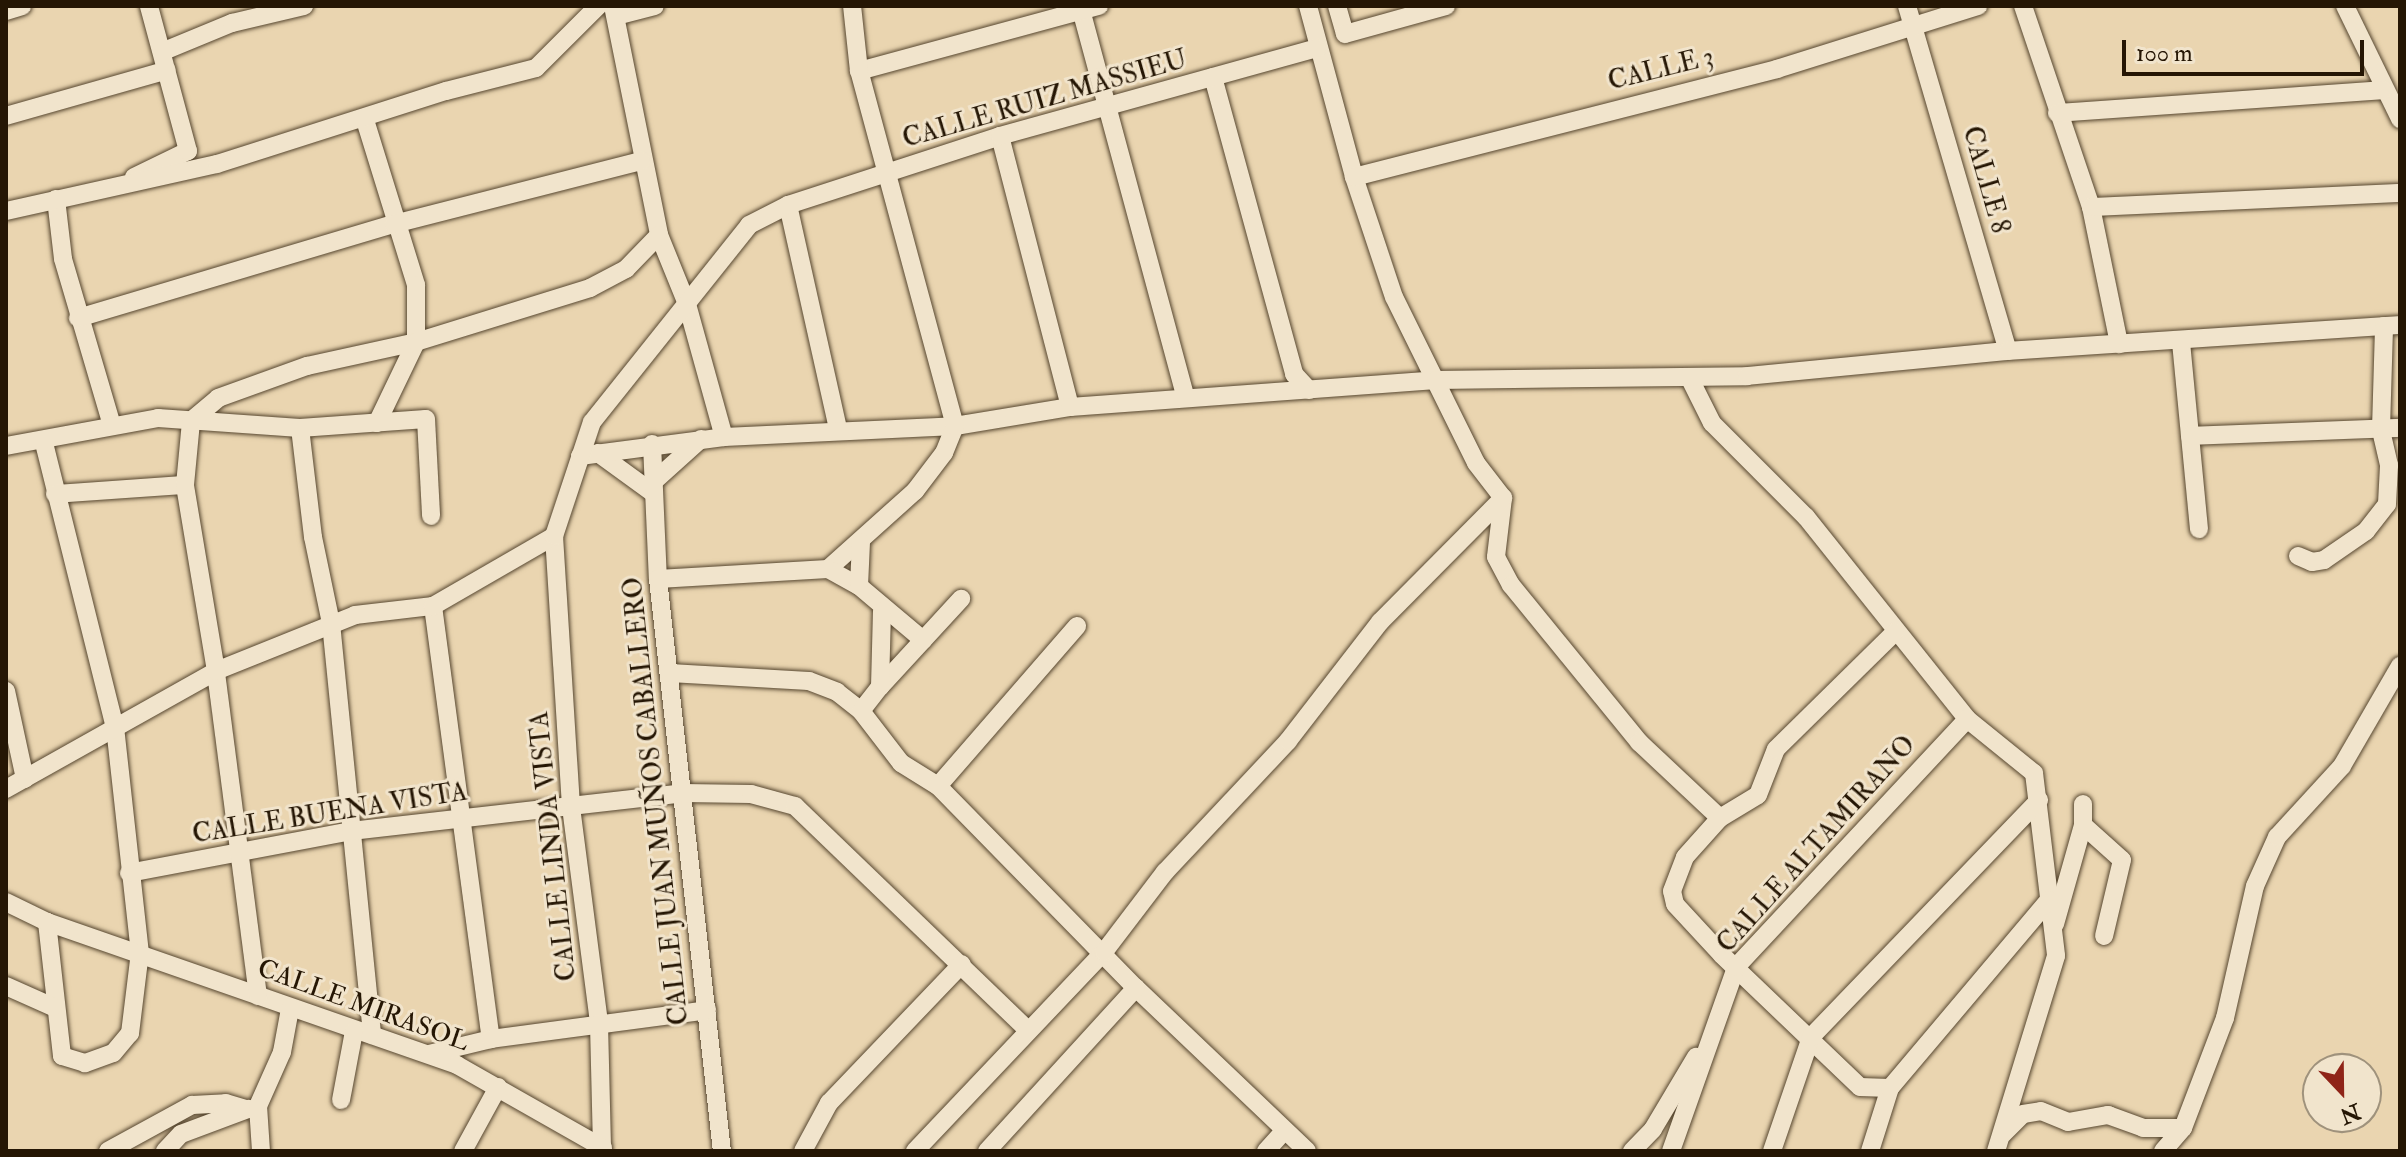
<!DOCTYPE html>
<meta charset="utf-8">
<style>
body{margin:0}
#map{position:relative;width:2406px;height:1157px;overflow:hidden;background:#ead5b0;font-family:"IM FELL Double Pica",serif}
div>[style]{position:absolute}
.roads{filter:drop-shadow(0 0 2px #56462f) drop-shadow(0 0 2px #56462f)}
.street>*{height:18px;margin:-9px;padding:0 9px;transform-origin:9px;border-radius:9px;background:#f1e4cc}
span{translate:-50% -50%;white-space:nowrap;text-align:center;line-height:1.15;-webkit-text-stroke:6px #f1e4cc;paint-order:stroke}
.street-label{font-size:26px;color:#251604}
.frame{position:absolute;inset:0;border:8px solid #251604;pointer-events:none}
.north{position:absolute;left:2302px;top:1053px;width:80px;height:80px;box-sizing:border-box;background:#f1e4cc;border:2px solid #9f927c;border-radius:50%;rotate:158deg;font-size:22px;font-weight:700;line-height:32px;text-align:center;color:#251604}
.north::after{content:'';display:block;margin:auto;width:28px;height:36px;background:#8f2418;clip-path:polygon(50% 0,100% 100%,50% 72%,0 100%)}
.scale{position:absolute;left:2122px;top:40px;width:242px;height:36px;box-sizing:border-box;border:4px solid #251604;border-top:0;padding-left:10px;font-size:24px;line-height:28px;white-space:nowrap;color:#251604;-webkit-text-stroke:6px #f1e4cc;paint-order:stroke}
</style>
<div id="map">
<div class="roads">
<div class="street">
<i style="left:613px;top:6px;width:234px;rotate:78.6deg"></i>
<i style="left:659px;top:235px;width:74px;rotate:67.9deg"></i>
<i style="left:687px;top:304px;width:138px;rotate:74.5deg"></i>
<i style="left:1080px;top:6px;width:406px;rotate:74.9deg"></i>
<i style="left:1308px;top:6px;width:177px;rotate:74.9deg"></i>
<i style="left:1354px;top:177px;width:126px;rotate:71.6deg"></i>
<i style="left:1394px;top:297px;width:185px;rotate:63.7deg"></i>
<i style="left:1476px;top:463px;width:44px;rotate:52.4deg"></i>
<i style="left:1503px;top:498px;width:59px;rotate:96.8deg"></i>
<i style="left:1496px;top:557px;width:32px;rotate:62deg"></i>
<i style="left:1511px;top:585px;width:203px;rotate:50.8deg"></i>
<i style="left:1639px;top:742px;width:111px;rotate:43.2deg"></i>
<i style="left:1337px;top:6px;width:29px;rotate:74deg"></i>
<i style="left:1345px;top:34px;width:105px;rotate:-15.5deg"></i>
<i style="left:1907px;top:6px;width:359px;rotate:73.7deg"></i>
<i style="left:2023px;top:6px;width:212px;rotate:71.3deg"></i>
<i style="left:2091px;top:207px;width:140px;rotate:78.4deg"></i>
<i style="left:2345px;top:6px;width:126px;rotate:64deg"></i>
<i style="left:6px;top:11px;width:17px;rotate:-17deg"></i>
<i style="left:616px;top:16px;width:40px;rotate:-14.4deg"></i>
<i style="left:164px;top:51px;width:74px;rotate:-22.4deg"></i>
<i style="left:232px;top:23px;width:74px;rotate:-13.3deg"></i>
<i style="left:859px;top:71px;width:249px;rotate:-15.2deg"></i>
<i style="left:1213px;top:77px;width:308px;rotate:74.7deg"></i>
<i style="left:1294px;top:374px;width:22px;rotate:47deg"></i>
<i style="left:2057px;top:113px;width:327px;rotate:-4deg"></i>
<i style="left:6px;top:116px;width:167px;rotate:-15.9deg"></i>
<i style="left:365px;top:120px;width:173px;rotate:72.8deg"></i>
<i style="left:416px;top:285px;width:57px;rotate:90deg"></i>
<i style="left:416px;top:342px;width:90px;rotate:115.7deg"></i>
<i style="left:1000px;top:136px;width:280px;rotate:75.5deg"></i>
<i style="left:134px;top:177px;width:60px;rotate:-25.7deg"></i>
<i style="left:188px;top:151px;width:150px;rotate:-105.1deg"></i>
<i style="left:1354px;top:177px;width:437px;rotate:-14.3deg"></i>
<i style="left:1777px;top:69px;width:211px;rotate:-17.4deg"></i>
<i style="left:56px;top:199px;width:60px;rotate:83.3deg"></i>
<i style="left:63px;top:259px;width:173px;rotate:73.6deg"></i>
<i style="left:788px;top:205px;width:229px;rotate:77.4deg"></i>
<i style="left:2091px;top:207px;width:309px;rotate:-2.6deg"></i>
<i style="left:6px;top:211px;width:216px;rotate:-12.6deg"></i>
<i style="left:217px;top:164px;width:240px;rotate:-17.7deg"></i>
<i style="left:446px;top:91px;width:93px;rotate:-14.3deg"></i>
<i style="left:536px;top:68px;width:88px;rotate:-45deg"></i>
<i style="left:78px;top:318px;width:330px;rotate:-16.6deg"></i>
<i style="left:394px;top:224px;width:255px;rotate:-14.3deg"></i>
<i style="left:2181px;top:342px;width:188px;rotate:84.5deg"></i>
<i style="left:1689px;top:377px;width:51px;rotate:63.4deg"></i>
<i style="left:1712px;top:423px;width:133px;rotate:45deg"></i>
<i style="left:1806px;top:517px;width:258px;rotate:51.4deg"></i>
<i style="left:1967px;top:719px;width:86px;rotate:38.9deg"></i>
<i style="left:2034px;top:773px;width:184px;rotate:83.1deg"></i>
<i style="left:2056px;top:956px;width:204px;rotate:107.1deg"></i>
<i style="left:300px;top:428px;width:110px;rotate:83.2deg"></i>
<i style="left:313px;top:537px;width:88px;rotate:78.2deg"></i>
<i style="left:331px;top:623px;width:414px;rotate:84.3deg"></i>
<i style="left:2190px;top:436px;width:210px;rotate:-2.2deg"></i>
<i style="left:44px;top:443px;width:293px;rotate:76deg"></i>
<i style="left:115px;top:727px;width:226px;rotate:83.7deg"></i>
<i style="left:140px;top:952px;width:82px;rotate:97deg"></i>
<i style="left:130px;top:1033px;width:26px;rotate:130deg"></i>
<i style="left:113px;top:1053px;width:30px;rotate:160deg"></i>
<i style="left:85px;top:1063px;width:24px;rotate:-163deg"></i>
<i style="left:62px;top:1056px;width:135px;rotate:-96.4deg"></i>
<i style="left:652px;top:444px;width:135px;rotate:87.5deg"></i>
<i style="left:658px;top:579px;width:576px;rotate:83.62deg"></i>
<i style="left:6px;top:446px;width:155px;rotate:-10.4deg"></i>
<i style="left:158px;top:418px;width:142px;rotate:4deg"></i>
<i style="left:300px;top:428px;width:126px;rotate:-4.1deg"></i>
<i style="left:426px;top:419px;width:97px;rotate:87deg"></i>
<i style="left:598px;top:453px;width:68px;rotate:36deg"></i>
<i style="left:580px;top:456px;width:145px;rotate:-7.5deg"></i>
<i style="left:724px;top:437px;width:231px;rotate:-2.7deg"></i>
<i style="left:955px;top:426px;width:117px;rotate:-9.4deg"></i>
<i style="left:1070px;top:407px;width:367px;rotate:-4.2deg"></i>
<i style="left:1436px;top:380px;width:311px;rotate:-0.7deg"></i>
<i style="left:1747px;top:376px;width:262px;rotate:-5.5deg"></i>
<i style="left:2008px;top:351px;width:393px;rotate:-3.8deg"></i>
<i style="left:652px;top:483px;width:66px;rotate:-41.9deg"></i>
<i style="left:55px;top:494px;width:130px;rotate:-4deg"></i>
<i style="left:554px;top:536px;width:272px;rotate:86.4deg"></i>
<i style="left:571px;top:807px;width:219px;rotate:82.6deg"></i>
<i style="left:599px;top:1024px;width:127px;rotate:88.6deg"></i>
<i style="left:2298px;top:556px;width:15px;rotate:23deg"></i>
<i style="left:2312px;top:562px;width:12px;rotate:-9deg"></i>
<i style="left:2324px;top:560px;width:51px;rotate:-34.6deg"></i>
<i style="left:2366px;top:531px;width:34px;rotate:-52deg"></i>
<i style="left:2387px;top:504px;width:39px;rotate:-87deg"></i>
<i style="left:2389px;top:465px;width:37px;rotate:-103deg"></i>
<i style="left:2381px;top:429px;width:103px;rotate:-88.3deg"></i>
<i style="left:828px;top:569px;width:117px;rotate:-41.9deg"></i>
<i style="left:915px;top:491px;width:48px;rotate:-52.7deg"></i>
<i style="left:944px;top:453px;width:29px;rotate:-68deg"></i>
<i style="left:955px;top:426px;width:368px;rotate:-105.1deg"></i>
<i style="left:859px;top:71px;width:65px;rotate:-96.1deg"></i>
<i style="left:658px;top:579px;width:170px;rotate:-3.4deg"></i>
<i style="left:828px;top:569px;width:35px;rotate:29deg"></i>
<i style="left:859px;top:586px;width:84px;rotate:40.2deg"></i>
<i style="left:859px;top:586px;width:44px;rotate:-87.4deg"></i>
<i style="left:433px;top:606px;width:437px;rotate:82.4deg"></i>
<i style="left:670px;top:673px;width:139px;rotate:3.3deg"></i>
<i style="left:809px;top:681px;width:30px;rotate:21deg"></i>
<i style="left:837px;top:692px;width:31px;rotate:38deg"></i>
<i style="left:861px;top:711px;width:66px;rotate:52.4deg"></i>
<i style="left:901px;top:763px;width:44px;rotate:31.9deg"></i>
<i style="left:938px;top:786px;width:283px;rotate:45.6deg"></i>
<i style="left:1136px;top:988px;width:236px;rotate:43.6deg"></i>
<i style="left:880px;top:687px;width:120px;rotate:-47.4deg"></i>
<i style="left:6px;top:691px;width:90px;rotate:77.8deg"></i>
<i style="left:861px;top:711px;width:31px;rotate:-52deg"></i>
<i style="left:880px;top:687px;width:76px;rotate:-88.5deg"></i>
<i style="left:938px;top:786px;width:212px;rotate:-49deg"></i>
<i style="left:6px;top:789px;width:241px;rotate:-29.3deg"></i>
<i style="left:216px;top:671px;width:150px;rotate:-21.9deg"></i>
<i style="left:355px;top:615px;width:79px;rotate:-6.6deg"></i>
<i style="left:433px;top:606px;width:140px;rotate:-30deg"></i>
<i style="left:554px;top:536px;width:120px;rotate:-71.6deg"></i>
<i style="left:592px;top:422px;width:252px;rotate:-51.4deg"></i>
<i style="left:749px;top:225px;width:44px;rotate:-27.1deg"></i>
<i style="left:788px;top:205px;width:223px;rotate:-18deg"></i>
<i style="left:1000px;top:136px;width:329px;rotate:-15.5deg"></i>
<i style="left:2083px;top:825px;width:52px;rotate:41.9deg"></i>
<i style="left:2122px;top:860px;width:78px;rotate:103.3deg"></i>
<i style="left:129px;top:873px;width:226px;rotate:-10.7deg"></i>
<i style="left:351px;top:831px;width:334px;rotate:-6.5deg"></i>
<i style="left:683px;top:793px;width:68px;rotate:0.8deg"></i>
<i style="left:751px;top:794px;width:46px;rotate:15.3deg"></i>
<i style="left:795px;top:806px;width:323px;rotate:43.9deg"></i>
<i style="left:6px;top:902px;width:46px;rotate:26deg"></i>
<i style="left:47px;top:922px;width:434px;rotate:19.2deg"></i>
<i style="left:457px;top:1065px;width:168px;rotate:29.6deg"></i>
<i style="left:2055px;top:924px;width:103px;rotate:-74.2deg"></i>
<i style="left:2083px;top:825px;width:21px;rotate:-90deg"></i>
<i style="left:6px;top:986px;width:51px;rotate:24.1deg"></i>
<i style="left:258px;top:996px;width:328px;rotate:-97.4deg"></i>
<i style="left:216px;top:671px;width:189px;rotate:-99.5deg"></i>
<i style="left:185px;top:485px;width:64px;rotate:-84.6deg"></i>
<i style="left:191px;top:421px;width:35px;rotate:-40deg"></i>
<i style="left:218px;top:398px;width:95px;rotate:-19.8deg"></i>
<i style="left:307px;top:366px;width:112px;rotate:-12.4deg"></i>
<i style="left:416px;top:342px;width:182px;rotate:-17.2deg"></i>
<i style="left:590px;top:288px;width:41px;rotate:-27.8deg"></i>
<i style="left:626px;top:269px;width:47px;rotate:-45.9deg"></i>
<i style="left:429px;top:1054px;width:64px;rotate:-13.6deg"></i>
<i style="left:491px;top:1039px;width:218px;rotate:-7.6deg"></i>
<i style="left:1890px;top:1088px;width:30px;rotate:-178deg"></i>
<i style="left:1860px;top:1087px;width:191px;rotate:-136.3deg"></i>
<i style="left:1722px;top:955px;width:69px;rotate:-132.7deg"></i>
<i style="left:1675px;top:904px;width:13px;rotate:-103deg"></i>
<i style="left:1672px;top:891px;width:36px;rotate:-69deg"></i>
<i style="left:1685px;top:857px;width:52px;rotate:-48.1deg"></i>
<i style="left:1720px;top:818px;width:44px;rotate:-31.2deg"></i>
<i style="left:1758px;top:795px;width:49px;rotate:-68.6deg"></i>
<i style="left:1776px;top:749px;width:167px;rotate:-44.5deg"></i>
<i style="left:341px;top:1100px;width:70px;rotate:-79.3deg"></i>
<i style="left:2003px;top:1134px;width:28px;rotate:-45deg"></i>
<i style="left:2023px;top:1114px;width:18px;rotate:-9deg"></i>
<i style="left:2041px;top:1111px;width:29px;rotate:22deg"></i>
<i style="left:2068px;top:1122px;width:41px;rotate:-9.9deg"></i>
<i style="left:2108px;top:1115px;width:37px;rotate:20deg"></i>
<i style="left:2143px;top:1128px;width:40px"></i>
<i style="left:108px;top:1151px;width:96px;rotate:-28.7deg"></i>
<i style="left:192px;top:1105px;width:34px;rotate:-3deg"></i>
<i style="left:226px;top:1103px;width:21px;rotate:17deg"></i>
<i style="left:165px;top:1151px;width:23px;rotate:-47deg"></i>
<i style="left:181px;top:1134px;width:72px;rotate:-20.5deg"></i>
<i style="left:261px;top:1151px;width:45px;rotate:-93.8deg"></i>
<i style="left:258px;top:1106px;width:59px;rotate:-66deg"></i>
<i style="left:282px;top:1052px;width:44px;rotate:-79.5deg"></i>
<i style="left:463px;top:1151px;width:73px;rotate:-61.3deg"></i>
<i style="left:803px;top:1151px;width:55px;rotate:-61.6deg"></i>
<i style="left:829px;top:1103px;width:192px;rotate:-46.3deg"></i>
<i style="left:915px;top:1151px;width:274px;rotate:-46.5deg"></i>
<i style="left:1104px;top:952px;width:101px;rotate:-52.7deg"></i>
<i style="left:1165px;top:872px;width:180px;rotate:-46.8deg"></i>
<i style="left:1288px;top:741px;width:150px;rotate:-52.3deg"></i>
<i style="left:1380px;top:622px;width:175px;rotate:-45.2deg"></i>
<i style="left:987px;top:1151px;width:221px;rotate:-47.6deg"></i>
<i style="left:1266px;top:1151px;width:27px;rotate:-48deg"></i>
<i style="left:1632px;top:1151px;width:30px;rotate:-46deg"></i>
<i style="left:1653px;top:1129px;width:84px;rotate:-59.2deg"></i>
<i style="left:1671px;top:1151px;width:195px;rotate:-70.5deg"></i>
<i style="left:1736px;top:967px;width:339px;rotate:-47deg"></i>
<i style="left:1772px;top:1151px;width:120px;rotate:-71.1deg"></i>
<i style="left:1811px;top:1037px;width:329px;rotate:-46.1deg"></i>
<i style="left:1870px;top:1151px;width:66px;rotate:-72.4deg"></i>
<i style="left:1890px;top:1088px;width:246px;rotate:-49.8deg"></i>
<i style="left:2163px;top:1151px;width:30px;rotate:-49deg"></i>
<i style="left:2183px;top:1128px;width:118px;rotate:-69.1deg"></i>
<i style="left:2225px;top:1018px;width:135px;rotate:-77.2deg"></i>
<i style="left:2255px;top:886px;width:54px;rotate:-65.8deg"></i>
<i style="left:2277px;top:837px;width:96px;rotate:-47.5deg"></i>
<i style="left:2342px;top:766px;width:116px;rotate:-59.9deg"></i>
</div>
</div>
<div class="street-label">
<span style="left:1661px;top:70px;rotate:-14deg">CALLE 3</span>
<span style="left:1045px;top:100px;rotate:-16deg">CALLE RUIZ MASSIEU</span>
<span style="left:1985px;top:180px;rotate:74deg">CALLE 8</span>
<span style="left:657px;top:801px;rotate:-96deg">CALLE JUAN MUÑOS CABALLERO</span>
<span style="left:330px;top:814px;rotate:-9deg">CALLE BUENA VISTA</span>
<span style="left:1817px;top:845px;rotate:-48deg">CALLE ALTAMIRANO</span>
<span style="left:554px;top:846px;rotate:-96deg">CALLE LINDA VISTA</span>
<span style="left:363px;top:1006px;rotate:20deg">CALLE MIRASOL</span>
</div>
<div class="frame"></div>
<div class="north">N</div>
<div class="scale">100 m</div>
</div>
